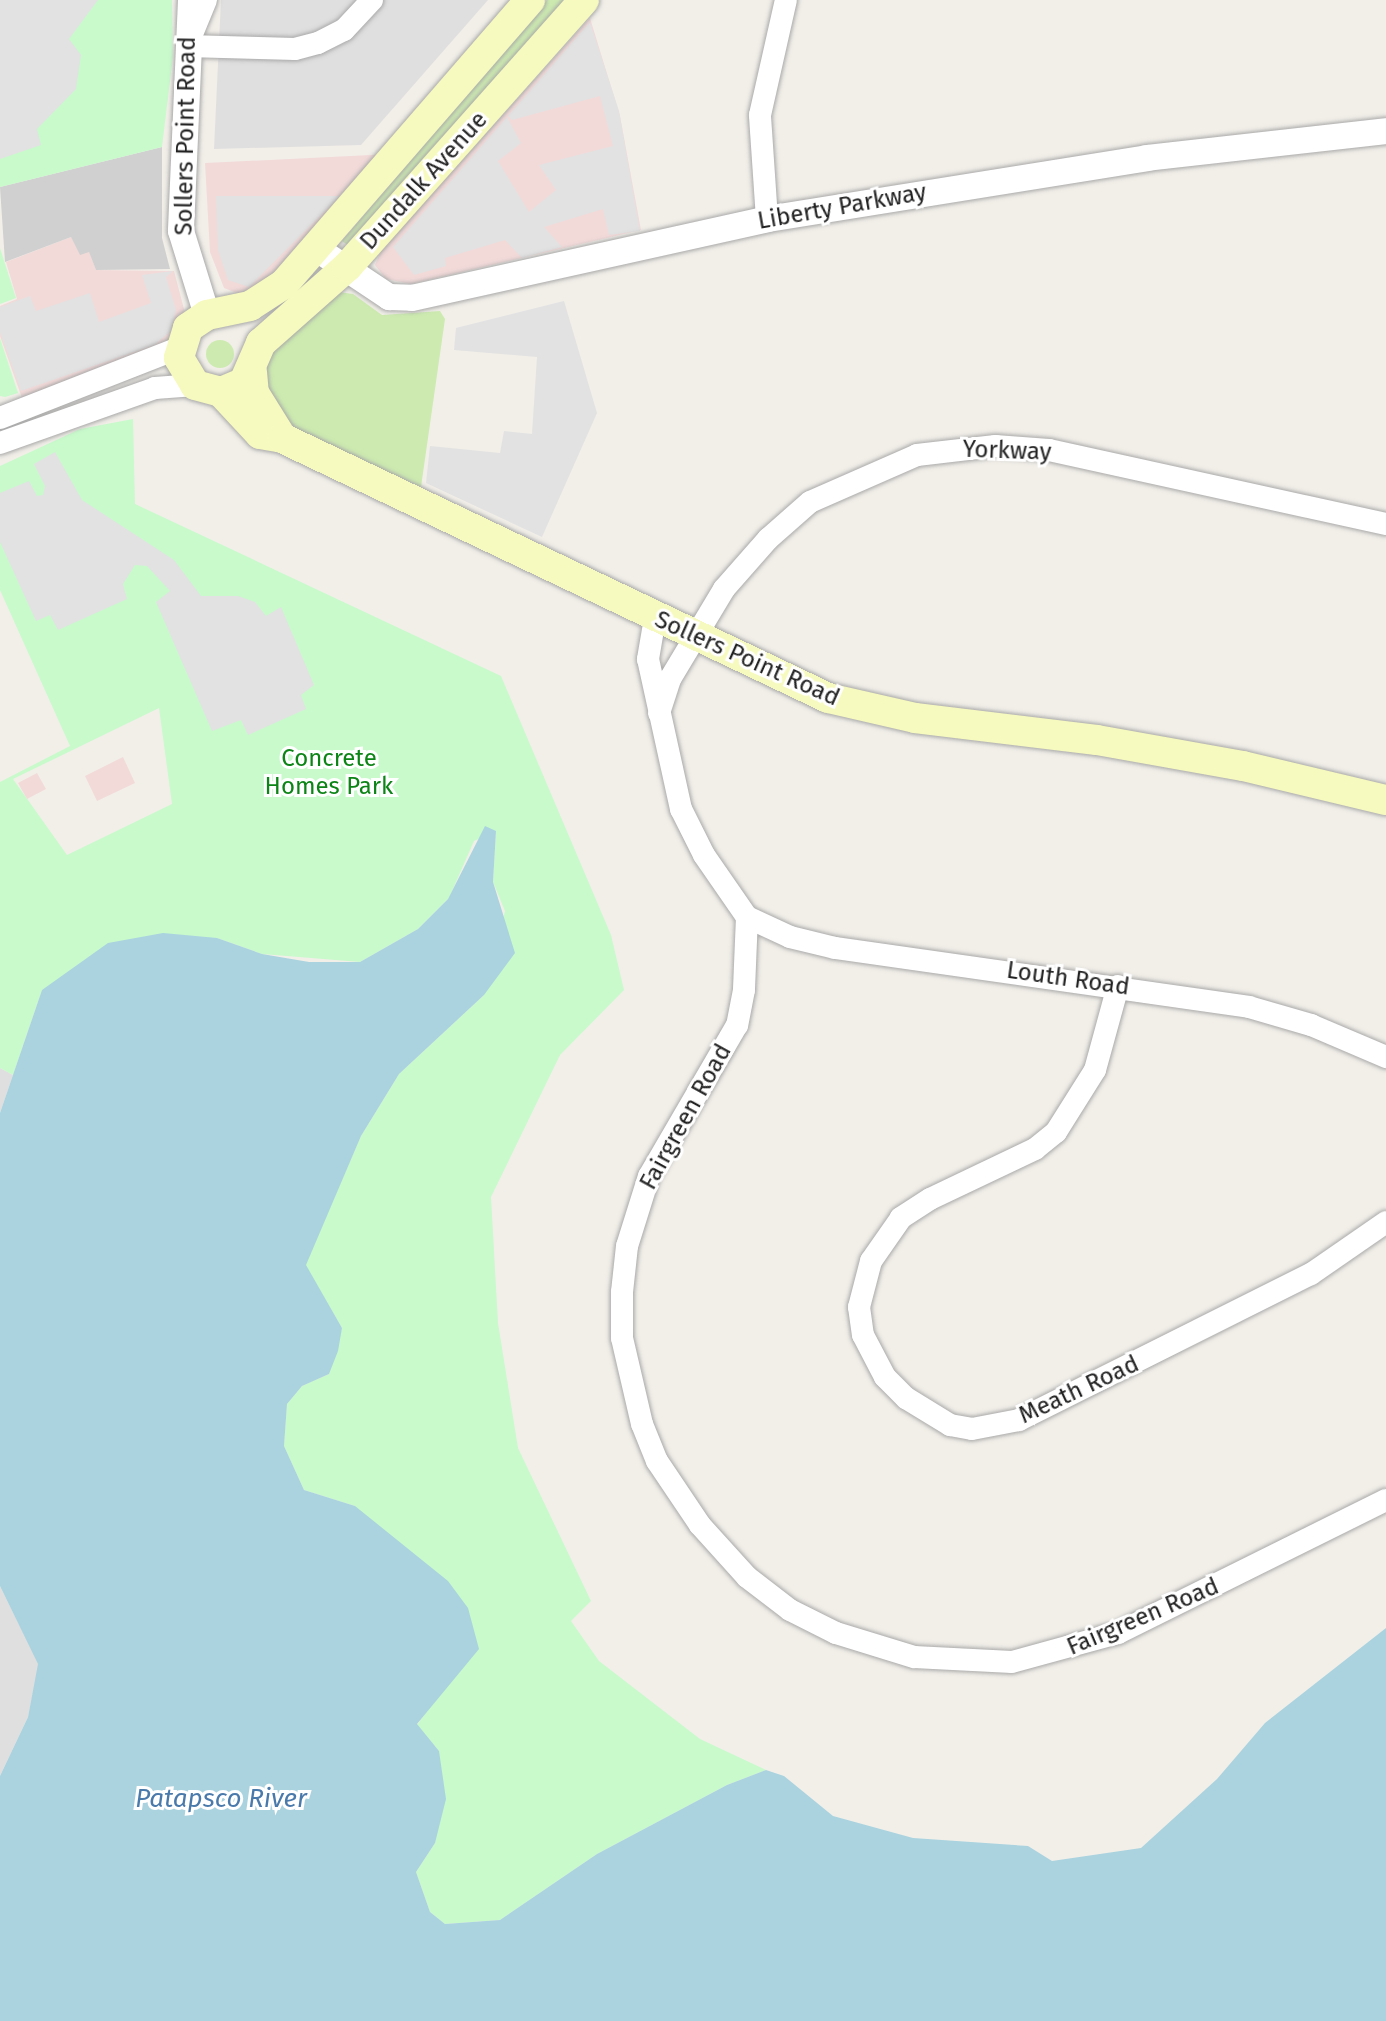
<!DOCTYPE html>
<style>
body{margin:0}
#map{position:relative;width:1386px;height:2021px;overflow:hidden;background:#f2efe9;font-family:"Fira Sans",sans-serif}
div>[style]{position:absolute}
.residential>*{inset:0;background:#e0dfdf}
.commercial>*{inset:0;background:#f2dad9}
.religious>*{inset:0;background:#d0d0d0}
.grass>*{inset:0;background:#cdebb0}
.round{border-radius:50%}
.park>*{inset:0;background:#c8facc}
.parking>*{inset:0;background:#e2e2e2}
.water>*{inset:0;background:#aad3df}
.roads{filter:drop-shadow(0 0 2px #a9a9a9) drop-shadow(0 0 2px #a9a9a9)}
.minor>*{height:22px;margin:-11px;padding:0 11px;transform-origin:11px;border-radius:11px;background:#fff}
.tertiary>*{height:26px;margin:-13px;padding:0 13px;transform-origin:13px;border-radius:13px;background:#fff}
.secondary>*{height:30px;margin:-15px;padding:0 15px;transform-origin:15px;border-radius:15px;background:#f7fabf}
span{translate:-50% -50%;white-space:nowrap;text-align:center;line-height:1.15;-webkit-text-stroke:6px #fff;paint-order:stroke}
.street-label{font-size:24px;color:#222}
.park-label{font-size:24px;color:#0c8416}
.water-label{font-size:26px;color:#4a7aab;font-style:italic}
</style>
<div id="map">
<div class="residential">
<i style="clip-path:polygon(221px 0,488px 0,361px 145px,214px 149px)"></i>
<i style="clip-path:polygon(0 1068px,13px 1075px,0 1113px)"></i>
<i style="clip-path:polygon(0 1586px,39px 1664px,28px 1717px,0 1776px)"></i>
</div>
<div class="commercial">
<i style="clip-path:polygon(590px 18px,620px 116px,641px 230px,411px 284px,386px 279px,375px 265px,389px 231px,447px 177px)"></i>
<i style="clip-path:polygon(391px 154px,338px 219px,247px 297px,224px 288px,210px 252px,205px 163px)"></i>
<i style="clip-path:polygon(71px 237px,89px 251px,96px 270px,174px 271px,186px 317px,170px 346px,22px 398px,0 336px,0 306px,17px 299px,6px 262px)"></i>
<i style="clip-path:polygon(123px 757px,135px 783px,97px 801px,85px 776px)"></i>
<i style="clip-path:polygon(37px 773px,46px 789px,27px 799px,18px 783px)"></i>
</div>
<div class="religious">
<i style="clip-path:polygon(162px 147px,162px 238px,170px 269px,96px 270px,89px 252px,80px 255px,71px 237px,5px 262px,0 187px)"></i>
</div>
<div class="grass">
<i style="clip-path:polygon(547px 0,567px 0,349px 246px,342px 241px)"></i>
<i style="clip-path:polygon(339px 292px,353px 294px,382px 315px,440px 311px,445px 319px,421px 487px,302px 434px,278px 412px,265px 391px,264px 372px,274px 343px)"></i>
<i class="round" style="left:206px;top:340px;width:28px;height:28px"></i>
</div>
<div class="park">
<i style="clip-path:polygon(0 0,172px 0,173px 56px,162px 147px,0 187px)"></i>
<i style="clip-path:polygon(0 248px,16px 298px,0 304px)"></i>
<i style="clip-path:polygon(0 338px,18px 393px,5px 397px,0 396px)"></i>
<i style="clip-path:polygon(evenodd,133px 419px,135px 504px,501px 676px,611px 935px,624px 990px,560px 1055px,491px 1197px,498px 1323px,518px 1448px,591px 1601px,571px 1621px,599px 1661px,700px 1739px,766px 1770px,727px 1785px,597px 1854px,500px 1920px,445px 1924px,430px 1912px,416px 1872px,435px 1843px,439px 1751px,417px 1725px,443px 1689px,355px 1506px,304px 1490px,284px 1446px,287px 1404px,302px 1386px,329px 1374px,342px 1328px,305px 1265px,361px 1136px,399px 1074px,484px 995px,505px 911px,493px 882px,496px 831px,474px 841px,449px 898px,418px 929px,360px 962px,262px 954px,217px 938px,42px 990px,13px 1075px,0 1068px,0 782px,70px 746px,0 590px,0 466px,80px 429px,133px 419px,159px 708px,172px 804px,67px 855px,13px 779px,159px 708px)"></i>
</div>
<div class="parking">
<i style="clip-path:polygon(0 0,98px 0,69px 39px,81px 55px,76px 89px,37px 129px,41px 145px,0 159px)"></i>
<i style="clip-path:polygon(590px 22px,619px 111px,640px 231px,609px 235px,603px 209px,544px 227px,562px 247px,522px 258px,505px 240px,445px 258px,446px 266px,414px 275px,393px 247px,507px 117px,521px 143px,498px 161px,529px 212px,556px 190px,539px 165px,613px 146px,600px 96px,512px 120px,508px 116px)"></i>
<i style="clip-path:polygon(216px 196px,340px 196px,249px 287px,228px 280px,218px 250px)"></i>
<i style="clip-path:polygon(173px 271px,166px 277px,176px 310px,171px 331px,154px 345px,21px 391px,0 332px,0 307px,30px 296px,36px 311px,90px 293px,99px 322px,151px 303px,142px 275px)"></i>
<i style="clip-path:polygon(564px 301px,597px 413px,542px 537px,426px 483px,430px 446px,500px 453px,504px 431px,532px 434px,537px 357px,454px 350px,456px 328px)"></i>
<i style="clip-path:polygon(55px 452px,82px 500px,174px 560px,201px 596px,238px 596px,255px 602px,266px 616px,281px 607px,314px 685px,301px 695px,306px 709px,248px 735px,241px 720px,212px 731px,156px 602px,170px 591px,147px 566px,135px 565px,123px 584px,127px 599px,58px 630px,50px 615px,36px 621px,0 542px,0 493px,29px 481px,37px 496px,43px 495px,45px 486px,34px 464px)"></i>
</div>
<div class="water">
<i style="clip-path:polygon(485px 826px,496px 831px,493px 882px,515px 953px,484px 995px,399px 1074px,361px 1136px,306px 1265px,342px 1328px,338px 1351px,329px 1374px,302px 1386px,287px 1404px,284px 1446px,304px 1490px,355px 1506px,448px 1581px,468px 1608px,479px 1649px,417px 1724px,439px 1751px,446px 1799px,435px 1843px,416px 1872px,430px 1912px,445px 1924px,500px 1920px,597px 1854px,727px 1785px,766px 1770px,784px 1776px,833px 1816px,913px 1838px,1028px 1846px,1052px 1861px,1141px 1848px,1217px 1779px,1265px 1723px,1386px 1628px,1386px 2021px,0 2021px,0 1776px,28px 1717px,38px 1664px,0 1586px,0 1113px,42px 990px,108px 943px,163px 933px,217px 938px,262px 954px,309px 962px,360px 962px,418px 929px,448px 899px)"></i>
</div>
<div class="roads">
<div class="minor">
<i style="left:206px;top:0;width:50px;rotate:112.4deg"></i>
<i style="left:187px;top:46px;width:108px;rotate:1.6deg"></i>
<i style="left:295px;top:49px;width:24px;rotate:-15deg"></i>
<i style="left:318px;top:43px;width:29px;rotate:-27deg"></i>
<i style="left:344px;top:30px;width:41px;rotate:-47deg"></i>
<i style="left:767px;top:219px;width:104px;rotate:-93.9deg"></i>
<i style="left:760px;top:115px;width:118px;rotate:-77.3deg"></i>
<i style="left:0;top:418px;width:192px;rotate:-21.4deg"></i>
<i style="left:0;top:443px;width:164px;rotate:-19.5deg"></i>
<i style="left:155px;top:388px;width:40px;rotate:-4.3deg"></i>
<i style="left:655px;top:618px;width:42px;rotate:99.7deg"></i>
<i style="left:648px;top:659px;width:154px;rotate:77.6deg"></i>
<i style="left:681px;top:809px;width:51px;rotate:63.4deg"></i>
<i style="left:704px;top:855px;width:75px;rotate:55.3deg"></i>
<i style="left:747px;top:917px;width:73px;rotate:92.4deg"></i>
<i style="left:744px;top:990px;width:36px;rotate:101deg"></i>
<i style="left:737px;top:1025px;width:175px;rotate:120.2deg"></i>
<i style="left:649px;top:1176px;width:73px;rotate:107.4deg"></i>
<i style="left:627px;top:1246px;width:46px;rotate:96.2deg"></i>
<i style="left:622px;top:1292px;width:46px;rotate:90deg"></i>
<i style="left:622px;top:1338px;width:88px;rotate:76.9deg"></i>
<i style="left:642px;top:1424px;width:40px;rotate:68deg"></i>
<i style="left:657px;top:1461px;width:77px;rotate:56.1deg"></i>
<i style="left:700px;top:1525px;width:70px;rotate:47.9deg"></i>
<i style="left:747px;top:1577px;width:54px;rotate:37.5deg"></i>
<i style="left:790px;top:1610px;width:51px;rotate:26.6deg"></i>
<i style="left:836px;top:1633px;width:82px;rotate:17.1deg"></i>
<i style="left:914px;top:1657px;width:98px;rotate:2.9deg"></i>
<i style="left:1012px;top:1662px;width:110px;rotate:-15.3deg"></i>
<i style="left:1118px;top:1633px;width:299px;rotate:-26.4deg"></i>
<i style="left:659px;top:713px;width:36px;rotate:-72deg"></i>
<i style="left:670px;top:679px;width:105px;rotate:-59deg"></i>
<i style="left:724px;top:589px;width:67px;rotate:-48.7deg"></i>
<i style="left:768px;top:539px;width:56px;rotate:-41.4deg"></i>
<i style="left:810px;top:502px;width:117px;rotate:-23.7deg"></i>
<i style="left:917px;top:455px;width:79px;rotate:-6.6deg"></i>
<i style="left:995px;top:446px;width:54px;rotate:4.2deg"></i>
<i style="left:1049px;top:450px;width:345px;rotate:12.4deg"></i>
<i style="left:747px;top:917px;width:47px;rotate:24.9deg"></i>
<i style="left:790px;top:937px;width:46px;rotate:13.7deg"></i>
<i style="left:835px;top:948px;width:418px;rotate:8.1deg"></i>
<i style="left:1249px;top:1007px;width:65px;rotate:16.2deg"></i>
<i style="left:1311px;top:1025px;width:82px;rotate:23.1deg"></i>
<i style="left:1118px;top:986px;width:87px;rotate:105.3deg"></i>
<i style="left:1095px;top:1070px;width:73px;rotate:122.2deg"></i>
<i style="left:1056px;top:1132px;width:27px;rotate:141deg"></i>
<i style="left:1035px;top:1149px;width:116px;rotate:154.5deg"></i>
<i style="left:930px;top:1199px;width:35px;rotate:147deg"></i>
<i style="left:901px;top:1218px;width:52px;rotate:124.9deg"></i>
<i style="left:871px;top:1261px;width:48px;rotate:104.6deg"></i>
<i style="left:859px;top:1307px;width:28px;rotate:82deg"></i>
<i style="left:863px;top:1335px;width:47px;rotate:62.4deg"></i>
<i style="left:885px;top:1377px;width:30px;rotate:45deg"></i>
<i style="left:906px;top:1398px;width:52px;rotate:31.5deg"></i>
<i style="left:950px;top:1425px;width:22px;rotate:10deg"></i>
<i style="left:972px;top:1429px;width:48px;rotate:-10.8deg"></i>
<i style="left:1019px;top:1420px;width:326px;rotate:-26.6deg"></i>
<i style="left:1311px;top:1274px;width:91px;rotate:-34.7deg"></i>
</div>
<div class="tertiary">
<i style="left:191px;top:0;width:231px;rotate:92.5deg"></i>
<i style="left:181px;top:231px;width:88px;rotate:72.8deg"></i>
<i style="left:317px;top:249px;width:87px;rotate:33.7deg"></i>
<i style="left:389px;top:297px;width:23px;rotate:2deg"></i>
<i style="left:412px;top:298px;width:364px;rotate:-12.5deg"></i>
<i style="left:767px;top:219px;width:385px;rotate:-9.1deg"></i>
<i style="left:1147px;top:158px;width:241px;rotate:-6.4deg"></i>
</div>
<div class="secondary">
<i style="left:530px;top:0;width:376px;rotate:130.9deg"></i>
<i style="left:284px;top:284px;width:40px;rotate:147.1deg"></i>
<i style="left:250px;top:306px;width:44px;rotate:168.2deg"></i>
<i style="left:207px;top:315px;width:23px;rotate:146deg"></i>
<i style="left:188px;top:328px;width:31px;rotate:107deg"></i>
<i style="left:179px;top:358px;width:31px;rotate:59deg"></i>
<i style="left:195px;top:385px;width:27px;rotate:15deg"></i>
<i style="left:221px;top:392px;width:25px;rotate:-23deg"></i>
<i style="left:244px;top:382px;width:43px;rotate:-66.4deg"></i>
<i style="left:261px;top:343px;width:115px;rotate:-41.5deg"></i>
<i style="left:347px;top:267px;width:357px;rotate:-48.4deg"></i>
<i style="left:252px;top:372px;width:21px;rotate:85deg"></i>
<i style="left:254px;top:393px;width:53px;rotate:58.1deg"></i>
<i style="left:221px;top:392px;width:57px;rotate:47.1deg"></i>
<i style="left:260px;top:434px;width:22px;rotate:10deg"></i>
<i style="left:282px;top:438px;width:605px;rotate:25.46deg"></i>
<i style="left:828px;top:698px;width:89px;rotate:12.9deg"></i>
<i style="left:915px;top:718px;width:183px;rotate:6.9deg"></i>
<i style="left:1097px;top:740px;width:148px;rotate:10.1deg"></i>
<i style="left:1243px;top:766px;width:147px;rotate:13.4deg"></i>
</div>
</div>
<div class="street-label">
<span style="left:186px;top:136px;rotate:-89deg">Sollers Point Road</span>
<span style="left:424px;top:181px;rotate:-48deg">Dundalk Avenue</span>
<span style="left:842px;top:207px;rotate:-10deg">Liberty Parkway</span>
<span style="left:1007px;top:451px;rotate:2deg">Yorkway</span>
<span style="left:747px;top:659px;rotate:24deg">Sollers Point Road</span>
<span style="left:1068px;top:979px;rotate:8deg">Louth Road</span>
<span style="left:686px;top:1117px;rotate:-61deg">Fairgreen Road</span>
<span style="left:1079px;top:1390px;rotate:-25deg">Meath Road</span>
<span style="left:1143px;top:1617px;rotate:-23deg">Fairgreen Road</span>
</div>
<div class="park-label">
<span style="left:329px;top:773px">Concrete<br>Homes Park</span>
</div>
<div class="water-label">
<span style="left:221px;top:1799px">Patapsco River</span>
</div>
</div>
